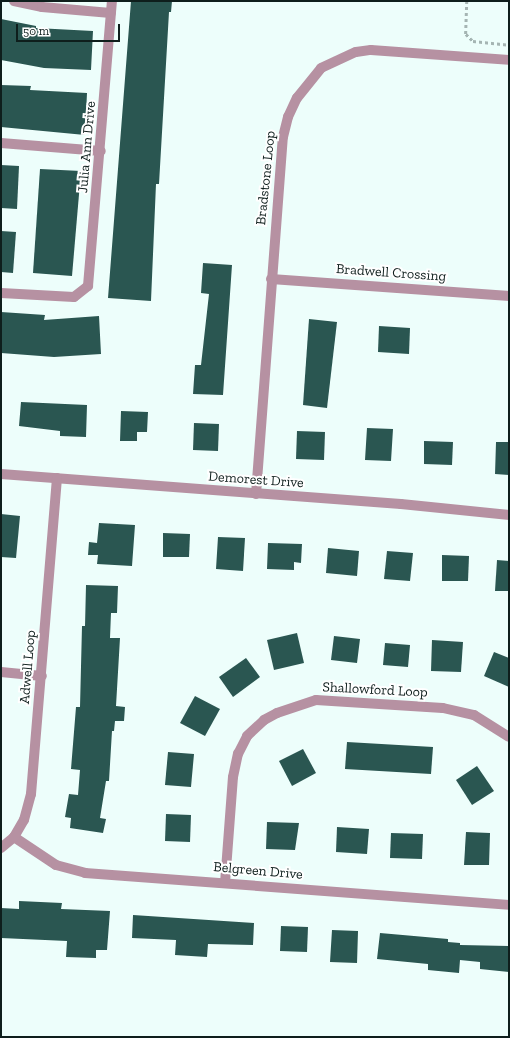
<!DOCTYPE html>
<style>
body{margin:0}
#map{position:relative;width:510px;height:1038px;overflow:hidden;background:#edfefb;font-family:"Zilla Slab",serif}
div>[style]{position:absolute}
.building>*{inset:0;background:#2a5651}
.path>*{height:2.5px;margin-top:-1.25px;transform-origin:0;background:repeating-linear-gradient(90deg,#a5b5b3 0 3px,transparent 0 6px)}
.minor>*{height:10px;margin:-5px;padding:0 5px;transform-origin:5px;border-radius:5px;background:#b691a2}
span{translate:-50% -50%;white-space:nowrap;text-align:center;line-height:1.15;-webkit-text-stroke:4px #fff;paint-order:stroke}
.street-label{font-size:14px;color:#0e1e1c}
.frame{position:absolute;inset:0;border:2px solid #0e1e1c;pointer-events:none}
.scale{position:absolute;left:16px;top:24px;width:104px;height:18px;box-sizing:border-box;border:2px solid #0e1e1c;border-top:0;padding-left:5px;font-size:12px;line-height:14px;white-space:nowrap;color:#0e1e1c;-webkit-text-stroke:3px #fff;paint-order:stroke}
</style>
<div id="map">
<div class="building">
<i style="clip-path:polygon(131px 1px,172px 1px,171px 12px,169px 12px,159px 184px,156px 184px,151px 301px,108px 298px)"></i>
<i style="clip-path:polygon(1px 19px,36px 26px,36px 28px,93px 31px,91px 70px,44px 68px,1px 60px)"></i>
<i style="clip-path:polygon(1px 85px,31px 86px,30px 90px,87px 93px,85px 135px,1px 127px)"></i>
<i style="clip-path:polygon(1px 165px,19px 166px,17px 209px,1px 208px)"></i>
<i style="clip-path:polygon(40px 169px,81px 171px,72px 276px,33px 273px)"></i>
<i style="clip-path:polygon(1px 231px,16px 232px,13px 273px,1px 272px)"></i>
<i style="clip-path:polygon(203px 263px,232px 265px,223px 395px,193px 394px,195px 365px,201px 365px,209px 294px,201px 293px)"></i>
<i style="clip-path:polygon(1px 312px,45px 315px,44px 320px,99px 316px,101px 354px,54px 357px,1px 353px)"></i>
<i style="clip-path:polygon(309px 319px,337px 322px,327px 408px,303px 405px)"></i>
<i style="clip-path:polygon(379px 326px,410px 328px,409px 354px,378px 352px)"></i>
<i style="clip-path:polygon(21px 402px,87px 405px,86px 437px,60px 436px,60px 431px,19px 426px)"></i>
<i style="clip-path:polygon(121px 411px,148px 412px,147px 432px,137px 432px,137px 441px,120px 441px)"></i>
<i style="clip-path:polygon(194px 423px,219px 424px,218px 451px,193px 450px)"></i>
<i style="clip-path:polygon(367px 428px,393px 429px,391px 461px,365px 460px)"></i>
<i style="clip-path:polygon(297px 431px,325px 432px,324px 460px,296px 459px)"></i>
<i style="clip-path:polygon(424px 441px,453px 442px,452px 465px,424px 464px)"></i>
<i style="clip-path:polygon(496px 442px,509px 442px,509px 475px,495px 474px)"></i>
<i style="clip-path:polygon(1px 514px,20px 516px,16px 558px,1px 557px)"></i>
<i style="clip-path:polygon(99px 523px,135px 525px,132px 566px,97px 564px,98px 555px,88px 555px,89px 542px,97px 543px)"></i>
<i style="clip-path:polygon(163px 533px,190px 534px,189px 557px,163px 557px)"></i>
<i style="clip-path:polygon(218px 537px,245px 538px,243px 571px,216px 569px)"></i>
<i style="clip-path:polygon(268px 543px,302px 544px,301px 563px,294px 562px,294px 570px,267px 569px)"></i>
<i style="clip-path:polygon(328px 548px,359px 551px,357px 576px,326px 573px)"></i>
<i style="clip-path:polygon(387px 551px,413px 553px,410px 581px,384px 579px)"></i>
<i style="clip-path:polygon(442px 555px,469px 556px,468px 581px,442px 581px)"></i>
<i style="clip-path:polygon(497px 560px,509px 561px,509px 591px,495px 591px)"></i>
<i style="clip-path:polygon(86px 585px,118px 586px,117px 613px,111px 613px,110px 638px,120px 638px,116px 706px,125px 707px,124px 721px,115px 721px,114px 731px,112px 731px,109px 781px,106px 781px,100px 818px,106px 819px,103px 833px,70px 828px,71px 818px,65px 817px,69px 794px,78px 795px,80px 770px,71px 769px,76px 707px,80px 707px,82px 626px,85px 626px)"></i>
<i style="clip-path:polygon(297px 633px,304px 663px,274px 670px,267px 640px)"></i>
<i style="clip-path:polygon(334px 636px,360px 639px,357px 663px,331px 660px)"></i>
<i style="clip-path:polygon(432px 640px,463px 642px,461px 672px,431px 671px)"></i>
<i style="clip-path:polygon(385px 643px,410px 645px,408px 667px,383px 665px)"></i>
<i style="clip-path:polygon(494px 652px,509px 658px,509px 687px,484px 676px)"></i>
<i style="clip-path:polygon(246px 658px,260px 677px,233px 697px,219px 677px)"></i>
<i style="clip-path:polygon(195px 696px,220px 709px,205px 736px,180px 723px)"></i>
<i style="clip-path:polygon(347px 742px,433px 747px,431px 774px,345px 769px)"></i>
<i style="clip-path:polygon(303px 749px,316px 773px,292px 786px,279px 761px)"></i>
<i style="clip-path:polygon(168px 752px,194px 754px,191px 787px,165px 785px)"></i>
<i style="clip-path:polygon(477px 766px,494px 791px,472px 805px,456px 780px)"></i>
<i style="clip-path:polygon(166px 814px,191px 815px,190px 842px,165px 841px)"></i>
<i style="clip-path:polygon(267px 822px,299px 823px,295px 850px,266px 849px)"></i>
<i style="clip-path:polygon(337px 827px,369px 829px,367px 854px,336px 852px)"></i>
<i style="clip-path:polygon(466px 832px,490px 833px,489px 865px,464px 865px)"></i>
<i style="clip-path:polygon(391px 833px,423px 834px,422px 859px,390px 858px)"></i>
<i style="clip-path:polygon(19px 901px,62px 903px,61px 909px,110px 911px,107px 950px,96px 950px,96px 958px,66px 957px,67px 941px,1px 938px,1px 908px,19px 909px)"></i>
<i style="clip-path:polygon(133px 915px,254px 923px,253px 945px,208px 944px,207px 957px,175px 955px,176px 940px,132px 938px)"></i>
<i style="clip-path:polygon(281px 926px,308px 927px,307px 952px,280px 951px)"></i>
<i style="clip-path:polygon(332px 930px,358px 931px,357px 963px,330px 962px)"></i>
<i style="clip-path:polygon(380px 933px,448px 939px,448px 942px,460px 943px,460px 945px,509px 946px,509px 972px,480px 969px,480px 962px,460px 960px,459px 973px,428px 970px,428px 964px,377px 959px)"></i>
</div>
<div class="path">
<i style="left:467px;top:1px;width:33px;rotate:92deg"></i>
<i style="left:466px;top:34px;width:10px;rotate:45deg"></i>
<i style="left:473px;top:41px;width:36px;rotate:6deg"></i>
</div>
<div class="minor">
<i style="left:14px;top:1px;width:29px;rotate:12deg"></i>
<i style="left:42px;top:7px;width:69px;rotate:5deg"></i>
<i style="left:1px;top:143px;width:100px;rotate:4.6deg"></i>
<i style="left:271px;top:279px;width:239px;rotate:4.1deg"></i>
<i style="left:1px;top:293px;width:73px;rotate:3.1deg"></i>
<i style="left:74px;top:297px;width:18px;rotate:-38deg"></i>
<i style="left:88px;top:286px;width:286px;rotate:-85.2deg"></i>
<i style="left:1px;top:474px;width:401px;rotate:4.3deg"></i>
<i style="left:401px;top:504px;width:109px;rotate:5.8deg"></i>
<i style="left:256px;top:494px;width:358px;rotate:-85.7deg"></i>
<i style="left:283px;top:137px;width:21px;rotate:-76deg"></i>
<i style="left:288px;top:117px;width:21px;rotate:-65deg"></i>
<i style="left:297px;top:98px;width:38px;rotate:-51deg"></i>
<i style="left:321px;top:68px;width:38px;rotate:-25deg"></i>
<i style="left:356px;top:52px;width:15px;rotate:-8deg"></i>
<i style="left:371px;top:50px;width:138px;rotate:4.1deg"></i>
<i style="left:1px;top:672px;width:41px;rotate:5.6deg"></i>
<i style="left:14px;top:837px;width:50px;rotate:33.7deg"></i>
<i style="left:56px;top:865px;width:30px;rotate:15deg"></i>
<i style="left:85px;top:873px;width:425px;rotate:4.3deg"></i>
<i style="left:1px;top:848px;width:17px;rotate:-40deg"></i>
<i style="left:14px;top:837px;width:20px;rotate:-60deg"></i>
<i style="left:24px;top:820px;width:27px;rotate:-75deg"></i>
<i style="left:31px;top:794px;width:317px;rotate:-85.3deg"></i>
<i style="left:225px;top:883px;width:106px;rotate:-85.7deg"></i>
<i style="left:233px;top:777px;width:24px;rotate:-78deg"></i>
<i style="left:238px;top:754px;width:20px;rotate:-63deg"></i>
<i style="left:247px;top:736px;width:23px;rotate:-43deg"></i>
<i style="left:264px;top:720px;width:15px;rotate:-28deg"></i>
<i style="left:277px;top:713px;width:41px;rotate:-18.4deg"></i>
<i style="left:316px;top:700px;width:127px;rotate:3.6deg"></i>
<i style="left:443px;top:708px;width:32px;rotate:13deg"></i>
<i style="left:474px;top:715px;width:41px;rotate:32.2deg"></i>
</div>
<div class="street-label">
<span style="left:87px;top:147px;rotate:-85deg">Julia Ann Drive</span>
<span style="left:266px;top:178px;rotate:-84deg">Bradstone Loop</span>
<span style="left:391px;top:273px;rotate:4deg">Bradwell Crossing</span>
<span style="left:256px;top:480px;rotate:4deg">Demorest Drive</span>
<span style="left:28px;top:667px;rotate:-85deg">Adwell Loop</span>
<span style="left:375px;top:690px;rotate:3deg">Shallowford Loop</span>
<span style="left:258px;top:871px;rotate:5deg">Belgreen Drive</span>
</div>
<div class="frame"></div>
<div class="scale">50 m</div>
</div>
